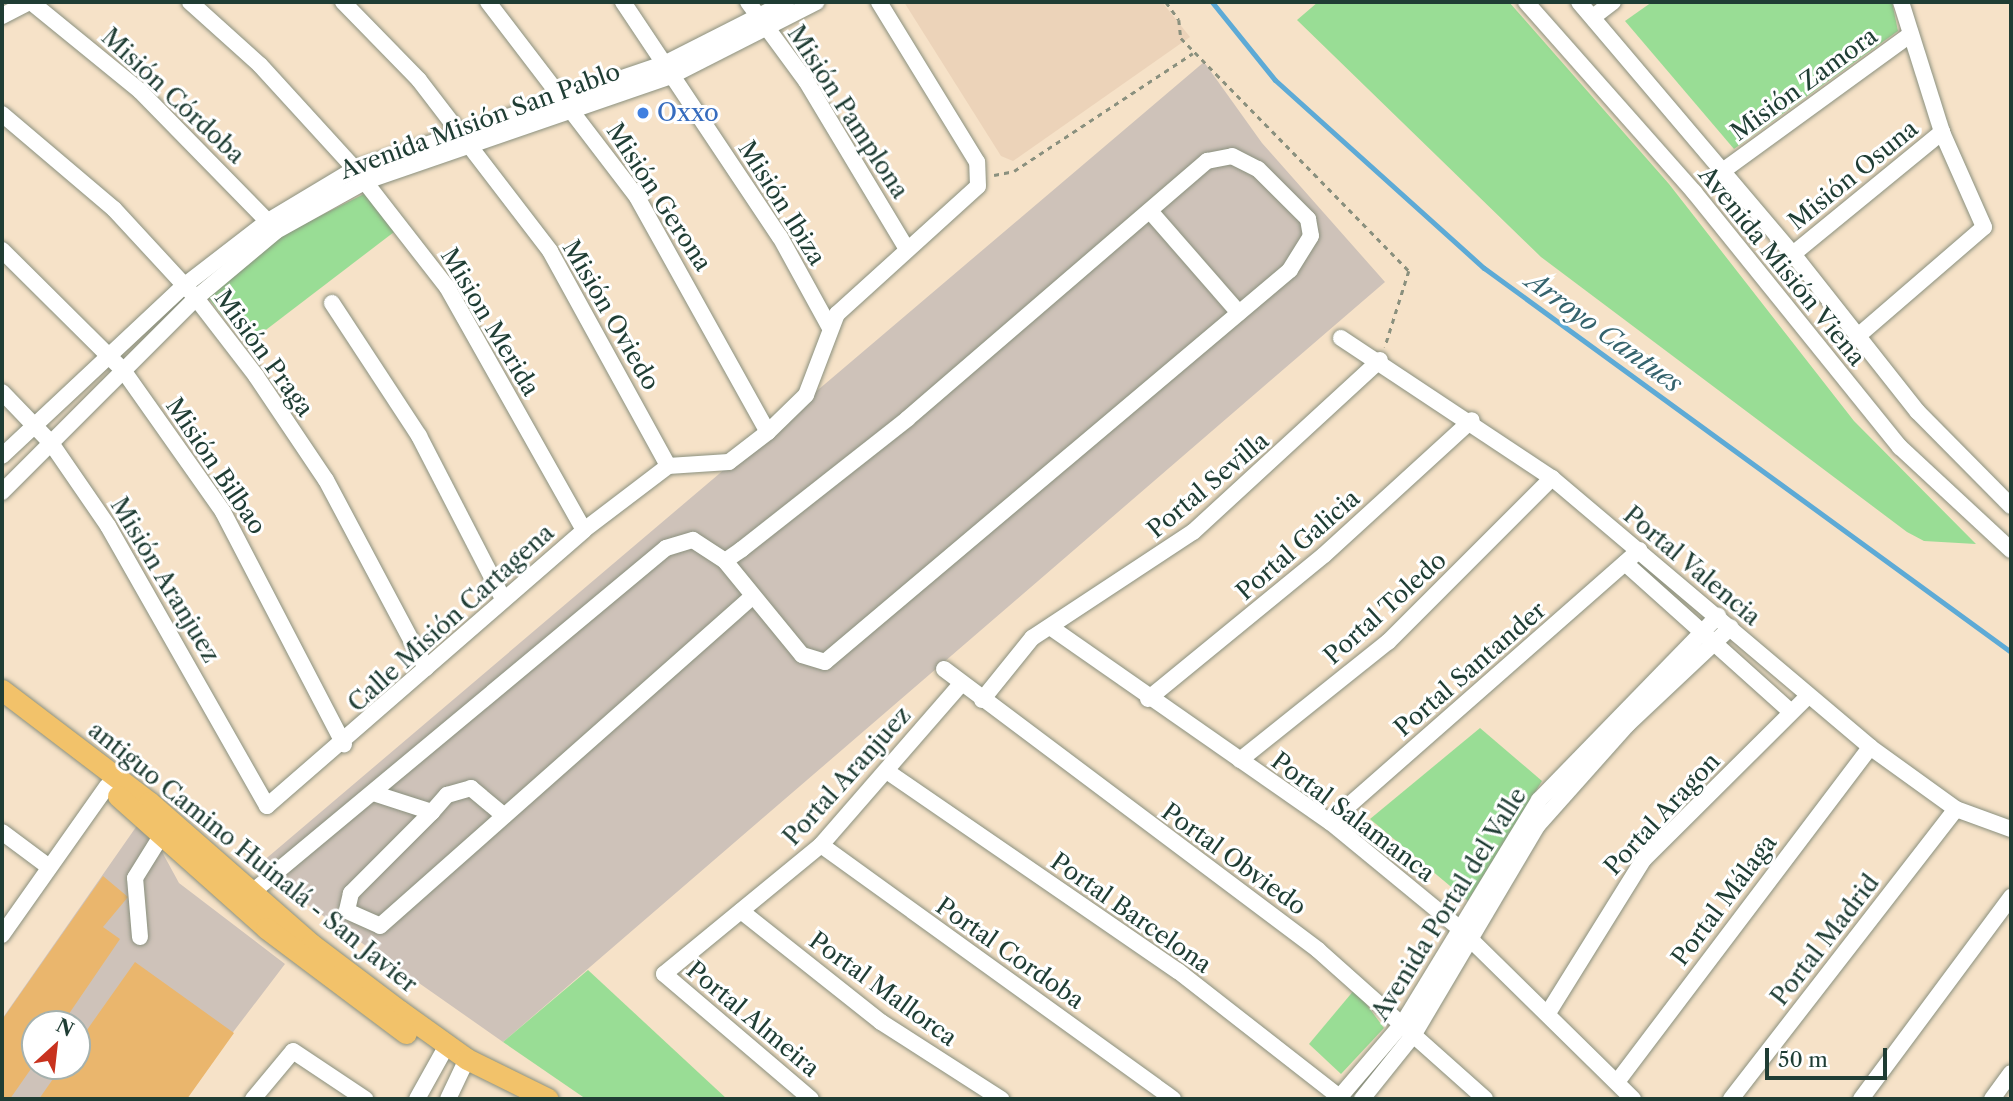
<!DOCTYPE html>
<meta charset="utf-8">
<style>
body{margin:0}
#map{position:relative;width:2013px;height:1101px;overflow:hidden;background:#f6e2c8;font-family:"Libre Caslon Text",serif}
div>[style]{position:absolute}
.built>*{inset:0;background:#ecd3b9}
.industrial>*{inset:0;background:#cec2b9}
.green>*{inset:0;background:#99dd95}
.stream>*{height:5px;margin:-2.5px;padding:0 2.5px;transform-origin:2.5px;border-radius:2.5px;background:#5daad6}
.building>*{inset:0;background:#eab66d}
.path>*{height:2.5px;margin-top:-1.25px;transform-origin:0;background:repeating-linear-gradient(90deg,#8a907e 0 5px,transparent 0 10px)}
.roads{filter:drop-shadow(0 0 2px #8a907e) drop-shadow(0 0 2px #8a907e)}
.minor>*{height:16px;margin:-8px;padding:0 8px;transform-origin:8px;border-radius:8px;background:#fff}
.major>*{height:21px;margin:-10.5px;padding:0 10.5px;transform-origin:10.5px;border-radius:10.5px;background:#f2c26a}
.dots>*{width:19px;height:19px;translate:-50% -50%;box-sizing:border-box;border:4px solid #fff;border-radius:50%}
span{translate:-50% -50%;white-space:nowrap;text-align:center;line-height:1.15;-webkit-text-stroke:6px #fff;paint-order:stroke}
.street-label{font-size:24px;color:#1f3d34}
.shop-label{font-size:24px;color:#366cbe}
.left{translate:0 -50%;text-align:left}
.water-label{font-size:26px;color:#35636d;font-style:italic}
.frame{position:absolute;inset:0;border:4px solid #1f3d34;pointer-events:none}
.north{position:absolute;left:21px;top:1010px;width:70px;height:70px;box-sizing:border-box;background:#fff;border:2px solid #a5b1ae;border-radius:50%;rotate:27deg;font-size:19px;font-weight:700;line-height:28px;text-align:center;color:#1f3d34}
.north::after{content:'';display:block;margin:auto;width:24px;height:32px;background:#c8321e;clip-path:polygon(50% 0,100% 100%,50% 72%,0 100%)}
.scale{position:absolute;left:1765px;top:1048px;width:122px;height:32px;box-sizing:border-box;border:4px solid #1f3d34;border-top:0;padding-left:9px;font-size:21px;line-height:24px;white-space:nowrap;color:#1f3d34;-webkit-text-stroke:5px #fff;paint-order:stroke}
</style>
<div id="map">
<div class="built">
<i style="clip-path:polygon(904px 2px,1162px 2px,1190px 37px,1013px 161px,1001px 156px)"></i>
</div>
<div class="industrial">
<i style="clip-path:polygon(1204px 62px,1262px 143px,1385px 282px,503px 1042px,255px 868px)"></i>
<i style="clip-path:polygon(evenodd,143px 817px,179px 883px,285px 964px,182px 1099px,2px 1099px,2px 1019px,143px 817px,35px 1024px,77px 1024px,77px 1066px,35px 1066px,35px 1024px)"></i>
</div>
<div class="green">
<i style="clip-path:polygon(1318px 2px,1509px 2px,1669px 184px,1854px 421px,1976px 544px,1924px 541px,1907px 532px,1541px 257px,1297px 20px)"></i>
<i style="clip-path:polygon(1652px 2px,1892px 2px,1898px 31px,1734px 149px,1625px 21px)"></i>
<i style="clip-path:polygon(370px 191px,398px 229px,246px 345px,206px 295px,280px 236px)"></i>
<i style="clip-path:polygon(1480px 728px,1542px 781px,1468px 901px,1370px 819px)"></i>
<i style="clip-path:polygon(588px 970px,727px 1099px,586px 1099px,503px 1042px)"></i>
<i style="clip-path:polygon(1355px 989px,1384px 1028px,1341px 1074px,1309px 1044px)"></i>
</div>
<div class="stream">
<i style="left:1212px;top:2px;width:100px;rotate:51.1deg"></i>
<i style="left:1275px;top:80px;width:281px;rotate:42deg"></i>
<i style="left:1484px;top:268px;width:652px;rotate:36.08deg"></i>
</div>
<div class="building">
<i style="clip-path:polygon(103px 876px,128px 897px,103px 927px,120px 939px,62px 1024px,35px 1024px,35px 1063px,10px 1099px,2px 1099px,2px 1020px)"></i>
<i style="clip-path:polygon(135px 962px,234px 1033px,187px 1099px,39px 1099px,62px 1066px,77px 1066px,77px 1044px)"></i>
</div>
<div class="path">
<i style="left:1166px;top:2px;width:22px;rotate:54deg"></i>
<i style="left:1179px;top:20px;width:18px;rotate:84deg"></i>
<i style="left:1181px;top:38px;width:326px;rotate:45.6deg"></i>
<i style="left:1409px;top:271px;width:80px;rotate:107.5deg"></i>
<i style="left:994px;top:175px;width:20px;rotate:-11deg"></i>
<i style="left:1014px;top:171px;width:214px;rotate:-33.4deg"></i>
</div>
<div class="roads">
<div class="minor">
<i style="left:31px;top:2px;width:141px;rotate:39.2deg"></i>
<i style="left:140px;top:91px;width:193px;rotate:45.6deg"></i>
<i style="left:190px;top:2px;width:94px;rotate:42deg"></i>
<i style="left:260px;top:65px;width:141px;rotate:47.6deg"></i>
<i style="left:355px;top:169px;width:150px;rotate:52.1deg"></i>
<i style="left:447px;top:287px;width:279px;rotate:60.6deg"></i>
<i style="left:343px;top:2px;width:109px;rotate:45.7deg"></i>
<i style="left:419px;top:80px;width:215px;rotate:52.5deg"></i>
<i style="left:550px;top:251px;width:245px;rotate:61.2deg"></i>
<i style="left:488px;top:2px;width:245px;rotate:52.6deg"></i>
<i style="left:637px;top:197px;width:269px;rotate:60.9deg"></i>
<i style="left:623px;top:2px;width:283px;rotate:56.3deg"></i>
<i style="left:780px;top:237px;width:102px;rotate:61.2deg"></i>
<i style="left:748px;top:2px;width:98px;rotate:53.7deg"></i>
<i style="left:806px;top:81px;width:196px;rotate:59deg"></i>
<i style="left:1526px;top:2px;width:254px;rotate:48.5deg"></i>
<i style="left:1694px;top:192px;width:328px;rotate:51.1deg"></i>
<i style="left:1900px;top:447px;width:151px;rotate:42.9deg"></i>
<i style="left:1579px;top:2px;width:331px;rotate:49.7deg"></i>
<i style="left:1793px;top:254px;width:201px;rotate:51.7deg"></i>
<i style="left:1918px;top:412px;width:132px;rotate:45.3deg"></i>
<i style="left:2px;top:16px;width:31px;rotate:-27deg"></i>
<i style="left:1593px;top:17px;width:25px;rotate:-37deg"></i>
<i style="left:2px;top:114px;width:147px;rotate:40.3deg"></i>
<i style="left:114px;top:209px;width:121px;rotate:47.3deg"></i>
<i style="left:196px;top:298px;width:98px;rotate:52.4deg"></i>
<i style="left:256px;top:376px;width:125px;rotate:56.1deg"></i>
<i style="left:326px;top:480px;width:213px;rotate:62deg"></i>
<i style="left:1724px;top:170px;width:230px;rotate:-36deg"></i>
<i style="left:1150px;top:211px;width:135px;rotate:48.9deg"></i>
<i style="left:2px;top:250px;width:170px;rotate:44.8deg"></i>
<i style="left:123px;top:370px;width:174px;rotate:54.8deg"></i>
<i style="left:223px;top:512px;width:262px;rotate:62.5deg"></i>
<i style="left:1793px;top:254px;width:193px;rotate:-39.3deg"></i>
<i style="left:332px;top:303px;width:159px;rotate:56.8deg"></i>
<i style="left:419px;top:436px;width:183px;rotate:62.7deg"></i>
<i style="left:1859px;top:335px;width:165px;rotate:-40.8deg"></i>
<i style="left:1984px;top:227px;width:104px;rotate:-113.9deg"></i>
<i style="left:1942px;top:132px;width:136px;rotate:-107.5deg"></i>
<i style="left:1341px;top:338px;width:253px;rotate:33.6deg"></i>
<i style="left:1552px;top:478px;width:417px;rotate:40.2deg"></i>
<i style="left:1870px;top:747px;width:106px;rotate:35.8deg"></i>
<i style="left:1956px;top:809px;width:59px;rotate:20deg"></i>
<i style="left:2px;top:392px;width:71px;rotate:46.1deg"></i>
<i style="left:51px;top:443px;width:101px;rotate:55.5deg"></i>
<i style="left:108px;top:526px;width:322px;rotate:60.4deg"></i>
<i style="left:267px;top:806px;width:420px;rotate:-41deg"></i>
<i style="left:584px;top:530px;width:106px;rotate:-37.3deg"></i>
<i style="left:2px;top:456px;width:250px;rotate:-43.1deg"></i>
<i style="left:185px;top:285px;width:105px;rotate:-37.6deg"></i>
<i style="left:268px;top:221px;width:101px;rotate:-30.9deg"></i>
<i style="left:355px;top:169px;width:329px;rotate:-18.8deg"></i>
<i style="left:666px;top:63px;width:135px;rotate:-26.9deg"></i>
<i style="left:668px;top:466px;width:61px;rotate:-3.8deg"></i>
<i style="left:729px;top:462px;width:49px;rotate:-37.6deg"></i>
<i style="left:768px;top:432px;width:53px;rotate:-44.2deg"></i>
<i style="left:806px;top:395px;width:87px;rotate:-69.1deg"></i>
<i style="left:837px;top:314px;width:190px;rotate:-42.2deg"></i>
<i style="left:978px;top:186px;width:24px;rotate:-92deg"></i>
<i style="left:977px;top:162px;width:188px;rotate:-121.5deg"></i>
<i style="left:2px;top:492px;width:274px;rotate:-45deg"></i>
<i style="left:196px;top:298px;width:104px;rotate:-39.9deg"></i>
<i style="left:276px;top:231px;width:103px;rotate:-29.1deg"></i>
<i style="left:366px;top:181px;width:325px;rotate:-19deg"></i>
<i style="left:673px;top:75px;width:161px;rotate:-27deg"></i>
<i style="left:1625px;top:563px;width:222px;rotate:41.9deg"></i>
<i style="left:1053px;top:629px;width:338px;rotate:34.9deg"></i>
<i style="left:1330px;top:822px;width:167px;rotate:39.4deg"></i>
<i style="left:1459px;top:928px;width:244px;rotate:44.5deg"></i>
<i style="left:944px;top:669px;width:468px;rotate:36.9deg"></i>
<i style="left:1318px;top:950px;width:224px;rotate:41.7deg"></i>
<i style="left:1148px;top:699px;width:227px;rotate:-39.3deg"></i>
<i style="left:1324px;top:555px;width:200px;rotate:-42.4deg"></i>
<i style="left:982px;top:700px;width:80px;rotate:-51.1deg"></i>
<i style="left:1032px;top:638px;width:193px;rotate:-33.4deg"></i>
<i style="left:1193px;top:532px;width:254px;rotate:-42.6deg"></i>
<i style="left:1240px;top:760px;width:189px;rotate:-38.6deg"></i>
<i style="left:1388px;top:642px;width:232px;rotate:-45deg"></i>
<i style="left:888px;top:772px;width:352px;rotate:34.5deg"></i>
<i style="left:1178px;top:971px;width:208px;rotate:38deg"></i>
<i style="left:376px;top:794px;width:59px;rotate:17.8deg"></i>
<i style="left:432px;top:812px;width:115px;rotate:135deg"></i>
<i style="left:351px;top:893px;width:18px;rotate:103deg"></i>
<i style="left:347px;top:911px;width:36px;rotate:24deg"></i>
<i style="left:380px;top:926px;width:498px;rotate:-41.5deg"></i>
<i style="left:432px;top:812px;width:23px;rotate:-49deg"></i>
<i style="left:447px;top:795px;width:25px;rotate:-16deg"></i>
<i style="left:471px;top:788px;width:40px;rotate:40deg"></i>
<i style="left:1330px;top:822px;width:412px;rotate:-41.3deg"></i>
<i style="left:2px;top:832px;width:59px;rotate:36.7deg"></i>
<i style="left:821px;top:845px;width:434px;rotate:35.8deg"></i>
<i style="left:244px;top:899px;width:549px;rotate:-39.75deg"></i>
<i style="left:666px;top:548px;width:28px;rotate:-17deg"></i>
<i style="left:693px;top:540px;width:38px;rotate:33deg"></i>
<i style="left:725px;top:561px;width:21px;rotate:-35deg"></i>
<i style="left:742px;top:549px;width:210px;rotate:-38.2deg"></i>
<i style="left:907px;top:419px;width:396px;rotate:-40.7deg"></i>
<i style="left:1207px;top:161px;width:25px;rotate:-11deg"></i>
<i style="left:1232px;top:156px;width:29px;rotate:27deg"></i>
<i style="left:1258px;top:169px;width:71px;rotate:45deg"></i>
<i style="left:1308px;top:219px;width:17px;rotate:80deg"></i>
<i style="left:1311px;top:236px;width:40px;rotate:122deg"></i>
<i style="left:1290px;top:270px;width:608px;rotate:139.87deg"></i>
<i style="left:825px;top:662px;width:24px;rotate:-163deg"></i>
<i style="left:802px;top:655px;width:122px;rotate:-129.3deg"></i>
<i style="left:741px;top:911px;width:179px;rotate:38.4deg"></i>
<i style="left:881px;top:1022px;width:143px;rotate:32.7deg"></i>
<i style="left:2px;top:935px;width:182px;rotate:-54.8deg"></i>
<i style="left:140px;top:937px;width:59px;rotate:-94.8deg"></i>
<i style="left:135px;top:878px;width:53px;rotate:-58.1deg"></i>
<i style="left:1548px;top:1013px;width:181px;rotate:-58.1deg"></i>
<i style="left:1644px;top:859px;width:230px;rotate:-44.8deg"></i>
<i style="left:1617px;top:1082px;width:420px;rotate:-52.9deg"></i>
<i style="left:253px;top:1099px;width:62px;rotate:-50.2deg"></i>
<i style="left:293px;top:1051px;width:87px;rotate:33.7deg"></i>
<i style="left:417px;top:1099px;width:62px;rotate:-60.9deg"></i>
<i style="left:448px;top:1099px;width:44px;rotate:-64.6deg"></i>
<i style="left:811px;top:1099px;width:193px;rotate:-139.6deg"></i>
<i style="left:664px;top:974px;width:203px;rotate:-39.4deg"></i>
<i style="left:821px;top:845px;width:213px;rotate:-49deg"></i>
<i style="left:1338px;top:1099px;width:100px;rotate:-49.5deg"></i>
<i style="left:1403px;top:1023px;width:261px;rotate:-58.6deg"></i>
<i style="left:1539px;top:800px;width:257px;rotate:-45.8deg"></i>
<i style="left:1362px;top:1099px;width:83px;rotate:-51.3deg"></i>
<i style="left:1414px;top:1034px;width:242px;rotate:-59.4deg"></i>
<i style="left:1537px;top:826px;width:137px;rotate:-48.3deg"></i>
<i style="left:1628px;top:724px;width:141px;rotate:-43.3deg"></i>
<i style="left:1731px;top:1099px;width:367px;rotate:-52.2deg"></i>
<i style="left:1861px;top:1099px;width:252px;rotate:-53.4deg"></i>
<i style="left:1992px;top:1099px;width:32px;rotate:-54deg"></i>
</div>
<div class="major">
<i style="left:2px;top:690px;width:185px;rotate:37.3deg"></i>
<i style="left:149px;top:802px;width:215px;rotate:41.2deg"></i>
<i style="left:311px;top:944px;width:111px;rotate:37deg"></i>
<i style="left:400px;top:1011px;width:82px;rotate:35.6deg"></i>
<i style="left:467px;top:1059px;width:90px;rotate:26.3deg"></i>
<i style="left:118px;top:796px;width:198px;rotate:41.7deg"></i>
<i style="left:266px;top:928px;width:175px;rotate:36.9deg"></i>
</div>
</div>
<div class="dots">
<i style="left:643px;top:113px;background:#3f7fe0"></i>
</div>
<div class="street-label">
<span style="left:1804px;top:84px;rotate:-36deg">Misión Zamora</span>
<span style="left:173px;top:96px;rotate:43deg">Misión Córdoba</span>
<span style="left:848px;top:112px;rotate:57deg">Misión Pamplona</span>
<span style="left:480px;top:121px;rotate:-20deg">Avenida Misión San Pablo</span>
<span style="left:1853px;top:175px;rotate:-39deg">Misión Osuna</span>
<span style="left:659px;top:197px;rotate:57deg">Misión Gerona</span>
<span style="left:782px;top:203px;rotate:58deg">Misión Ibiza</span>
<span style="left:1782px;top:266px;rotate:51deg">Avenida Misión Viena</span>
<span style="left:611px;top:315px;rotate:60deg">Misión Oviedo</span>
<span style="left:490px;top:322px;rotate:59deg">Mision Merida</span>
<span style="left:264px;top:353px;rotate:54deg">Misión Praga</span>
<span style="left:216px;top:466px;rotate:56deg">Misión Bilbao</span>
<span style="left:1208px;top:485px;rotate:-40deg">Portal Sevilla</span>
<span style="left:1298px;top:545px;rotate:-41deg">Portal Galicia</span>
<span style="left:1692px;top:566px;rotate:40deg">Portal Valencia</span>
<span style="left:165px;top:580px;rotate:59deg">Misión Aranjuez</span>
<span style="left:1385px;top:608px;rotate:-42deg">Portal Toledo</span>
<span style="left:451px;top:618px;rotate:-42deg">Calle Misión Cartagena</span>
<span style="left:1470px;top:669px;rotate:-41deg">Portal Santander</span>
<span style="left:847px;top:776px;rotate:-48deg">Portal Aranjuez</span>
<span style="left:1662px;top:814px;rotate:-47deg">Portal Aragon</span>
<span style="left:1353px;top:817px;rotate:37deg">Portal Salamanca</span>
<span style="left:253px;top:857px;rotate:39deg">antiguo Camino Huinalá - San Javier</span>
<span style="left:1234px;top:859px;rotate:36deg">Portal Obviedo</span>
<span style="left:1724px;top:900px;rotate:-53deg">Portal Málaga</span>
<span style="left:1449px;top:904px;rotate:-58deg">Avenida Portal del Valle</span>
<span style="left:1131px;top:913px;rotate:35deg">Portal Barcelona</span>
<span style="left:1825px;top:940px;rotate:-52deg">Portal Madrid</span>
<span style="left:1010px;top:953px;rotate:35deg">Portal Cordoba</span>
<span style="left:883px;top:989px;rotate:36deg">Portal Mallorca</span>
<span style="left:753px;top:1019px;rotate:40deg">Portal Almeira</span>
</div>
<div class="shop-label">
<span class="left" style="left:657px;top:113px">Oxxo</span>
</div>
<div class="water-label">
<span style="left:1604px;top:333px;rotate:36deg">Arroyo Cantues</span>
</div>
<div class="frame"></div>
<div class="north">N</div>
<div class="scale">50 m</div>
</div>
